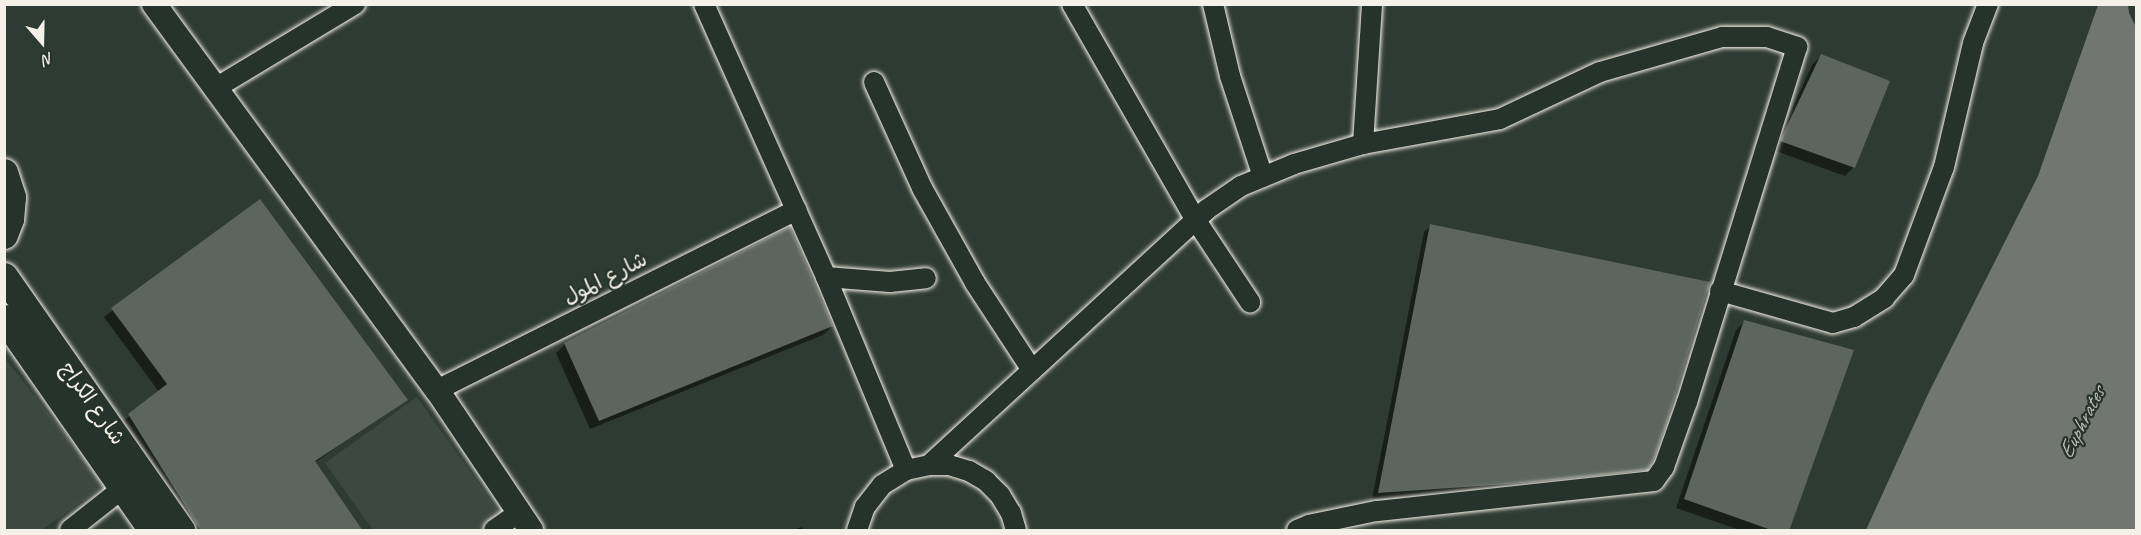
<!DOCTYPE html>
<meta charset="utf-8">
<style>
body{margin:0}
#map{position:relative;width:2141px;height:535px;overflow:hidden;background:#2e3b34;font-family:Caveat,"Playpen Sans Arabic",sans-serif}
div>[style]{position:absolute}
.built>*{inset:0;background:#3c4841}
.water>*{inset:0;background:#6f7770}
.shadow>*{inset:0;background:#0007}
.building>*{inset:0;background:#5c655e}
.roads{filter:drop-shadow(0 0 2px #f4f1e8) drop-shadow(0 0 2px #f4f1e8)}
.minor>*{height:20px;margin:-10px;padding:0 10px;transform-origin:10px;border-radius:10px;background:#26332d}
.tertiary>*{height:24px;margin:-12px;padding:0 12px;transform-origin:12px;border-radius:12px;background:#26332d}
.secondary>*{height:27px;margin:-13.5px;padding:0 13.5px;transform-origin:13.5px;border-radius:13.5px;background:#26332d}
span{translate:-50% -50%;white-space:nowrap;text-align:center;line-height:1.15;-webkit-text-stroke:4.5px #26332d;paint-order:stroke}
.street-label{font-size:21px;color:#f4f1e8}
.water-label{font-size:22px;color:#b8bab2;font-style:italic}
.frame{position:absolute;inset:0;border:6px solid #f4f1e8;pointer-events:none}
.north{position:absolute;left:12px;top:12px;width:60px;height:60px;-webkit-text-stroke:4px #26332d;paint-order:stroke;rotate:160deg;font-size:16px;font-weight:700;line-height:24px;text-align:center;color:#f4f1e8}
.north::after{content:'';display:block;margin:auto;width:21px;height:27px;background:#f4f1e8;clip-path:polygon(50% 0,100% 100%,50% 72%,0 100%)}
</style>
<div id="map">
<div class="built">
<i style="clip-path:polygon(4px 357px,105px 485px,42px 530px,5px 530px)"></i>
<i style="clip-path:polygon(417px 397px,501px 515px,480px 530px,373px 530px,325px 463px)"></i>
</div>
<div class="water">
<i style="clip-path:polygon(2098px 5px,2128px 5px,2129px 13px,2136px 27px,2136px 530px,1866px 530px,1928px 394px,2038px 176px)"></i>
</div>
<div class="shadow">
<i style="clip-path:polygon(1821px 56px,1854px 167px,1845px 176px,1773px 150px,1812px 65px)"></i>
<i style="clip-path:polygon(260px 201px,406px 399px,314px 463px,361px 530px,188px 530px,121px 423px,159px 392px,104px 317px)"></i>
<i style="clip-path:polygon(1431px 226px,1646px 469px,1639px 476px,1527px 488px,1372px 499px,1424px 232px)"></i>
<i style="clip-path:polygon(1745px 321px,1788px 530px,1740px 530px,1676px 508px,1736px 330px)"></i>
<i style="clip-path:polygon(832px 326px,823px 335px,590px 429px,556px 353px,565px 344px)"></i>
<i style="clip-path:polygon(802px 527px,804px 530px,793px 530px)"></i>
</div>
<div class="building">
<i style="clip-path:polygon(1821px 54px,1890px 81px,1855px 168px,1780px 141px)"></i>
<i style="clip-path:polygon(260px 199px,408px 400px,315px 461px,363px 531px,201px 531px,128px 414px,167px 384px,111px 308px)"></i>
<i style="clip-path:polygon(1430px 224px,1710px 282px,1667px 422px,1653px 461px,1647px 470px,1535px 482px,1378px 493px)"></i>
<i style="clip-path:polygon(790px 227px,833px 326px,599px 421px,564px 343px)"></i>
<i style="clip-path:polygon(1744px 320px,1854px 350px,1789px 531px,1774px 531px,1684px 499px)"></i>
</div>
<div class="roads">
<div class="minor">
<i style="left:704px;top:4px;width:299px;rotate:65.9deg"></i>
<i style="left:826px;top:277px;width:209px;rotate:67.5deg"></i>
<i style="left:1072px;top:4px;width:248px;rotate:60.2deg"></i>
<i style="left:1195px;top:219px;width:100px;rotate:56.5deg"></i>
<i style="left:1213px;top:4px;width:74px;rotate:76.7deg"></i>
<i style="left:1230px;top:76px;width:106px;rotate:71.9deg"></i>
<i style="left:874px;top:82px;width:116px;rotate:65.6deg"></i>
<i style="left:922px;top:188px;width:109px;rotate:60.8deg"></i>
<i style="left:975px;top:283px;width:104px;rotate:56.8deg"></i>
<i style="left:214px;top:89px;width:165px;rotate:-31.1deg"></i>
<i style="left:1363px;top:144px;width:140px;rotate:-86.3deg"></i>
<i style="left:826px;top:277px;width:64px;rotate:4.5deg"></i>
<i style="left:890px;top:282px;width:36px;rotate:-6deg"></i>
<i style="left:1720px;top:291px;width:117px;rotate:15.8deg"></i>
<i style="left:1833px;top:323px;width:22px;rotate:-16deg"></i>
<i style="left:1854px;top:317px;width:36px;rotate:-32deg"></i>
<i style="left:1884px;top:298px;width:30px;rotate:-49deg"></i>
<i style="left:1904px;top:275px;width:115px;rotate:-69.7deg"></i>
<i style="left:1944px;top:167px;width:127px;rotate:-76.8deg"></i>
<i style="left:1973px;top:43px;width:42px;rotate:-69deg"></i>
<i style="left:437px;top:390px;width:402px;rotate:-26.6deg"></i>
<i style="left:929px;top:465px;width:377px;rotate:-42.6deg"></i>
<i style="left:1206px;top:210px;width:42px;rotate:-34.4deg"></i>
<i style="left:1241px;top:186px;width:57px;rotate:-22.5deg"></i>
<i style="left:1294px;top:164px;width:72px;rotate:-16.2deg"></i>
<i style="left:1363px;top:144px;width:139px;rotate:-10.3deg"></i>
<i style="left:1500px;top:119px;width:110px;rotate:-25.2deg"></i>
<i style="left:1600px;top:72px;width:127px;rotate:-16deg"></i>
<i style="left:1722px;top:37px;width:45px"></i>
<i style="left:1767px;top:37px;width:32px;rotate:18deg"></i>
<i style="left:1797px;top:47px;width:372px;rotate:107.2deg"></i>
<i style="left:1687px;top:402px;width:69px;rotate:109.5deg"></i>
<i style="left:1664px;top:467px;width:17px;rotate:126deg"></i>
<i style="left:1654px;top:481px;width:280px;rotate:173.8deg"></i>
<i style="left:1376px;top:511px;width:68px;rotate:168.2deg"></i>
<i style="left:1309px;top:525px;width:13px;rotate:157deg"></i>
<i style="left:70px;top:530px;width:68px;rotate:-38.4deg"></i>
<i style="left:494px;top:530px;width:29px;rotate:-35deg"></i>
<i style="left:857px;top:530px;width:24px;rotate:-71deg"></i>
<i style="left:865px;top:507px;width:28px;rotate:-52deg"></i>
<i style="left:882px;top:485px;width:28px;rotate:-32deg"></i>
<i style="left:906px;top:470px;width:24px;rotate:-12deg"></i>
<i style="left:929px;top:465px;width:20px"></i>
<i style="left:949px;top:465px;width:21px;rotate:17deg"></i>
<i style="left:969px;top:471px;width:20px;rotate:30deg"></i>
<i style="left:986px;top:481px;width:20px;rotate:45deg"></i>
<i style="left:1000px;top:495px;width:21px;rotate:59deg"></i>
<i style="left:1011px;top:513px;width:18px;rotate:74deg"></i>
</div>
<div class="tertiary">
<i style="left:154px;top:4px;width:479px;rotate:53.8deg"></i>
<i style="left:437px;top:390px;width:169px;rotate:56.1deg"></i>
</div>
<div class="secondary">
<i style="left:4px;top:172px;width:26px;rotate:72deg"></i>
<i style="left:12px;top:197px;width:22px;rotate:95deg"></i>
<i style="left:10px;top:219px;width:17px;rotate:111deg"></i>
<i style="left:4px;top:276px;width:310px;rotate:55.1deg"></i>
<i style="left:4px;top:318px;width:259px;rotate:55.1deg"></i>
</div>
</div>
<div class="street-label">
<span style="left:605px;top:278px;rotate:-27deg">شارع المول</span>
<span style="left:93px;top:403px;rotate:55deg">شارع الكراج</span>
</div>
<div class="water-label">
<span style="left:2082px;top:423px;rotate:-63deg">Euphrates</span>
</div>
<div class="frame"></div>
<div class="north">N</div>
</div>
